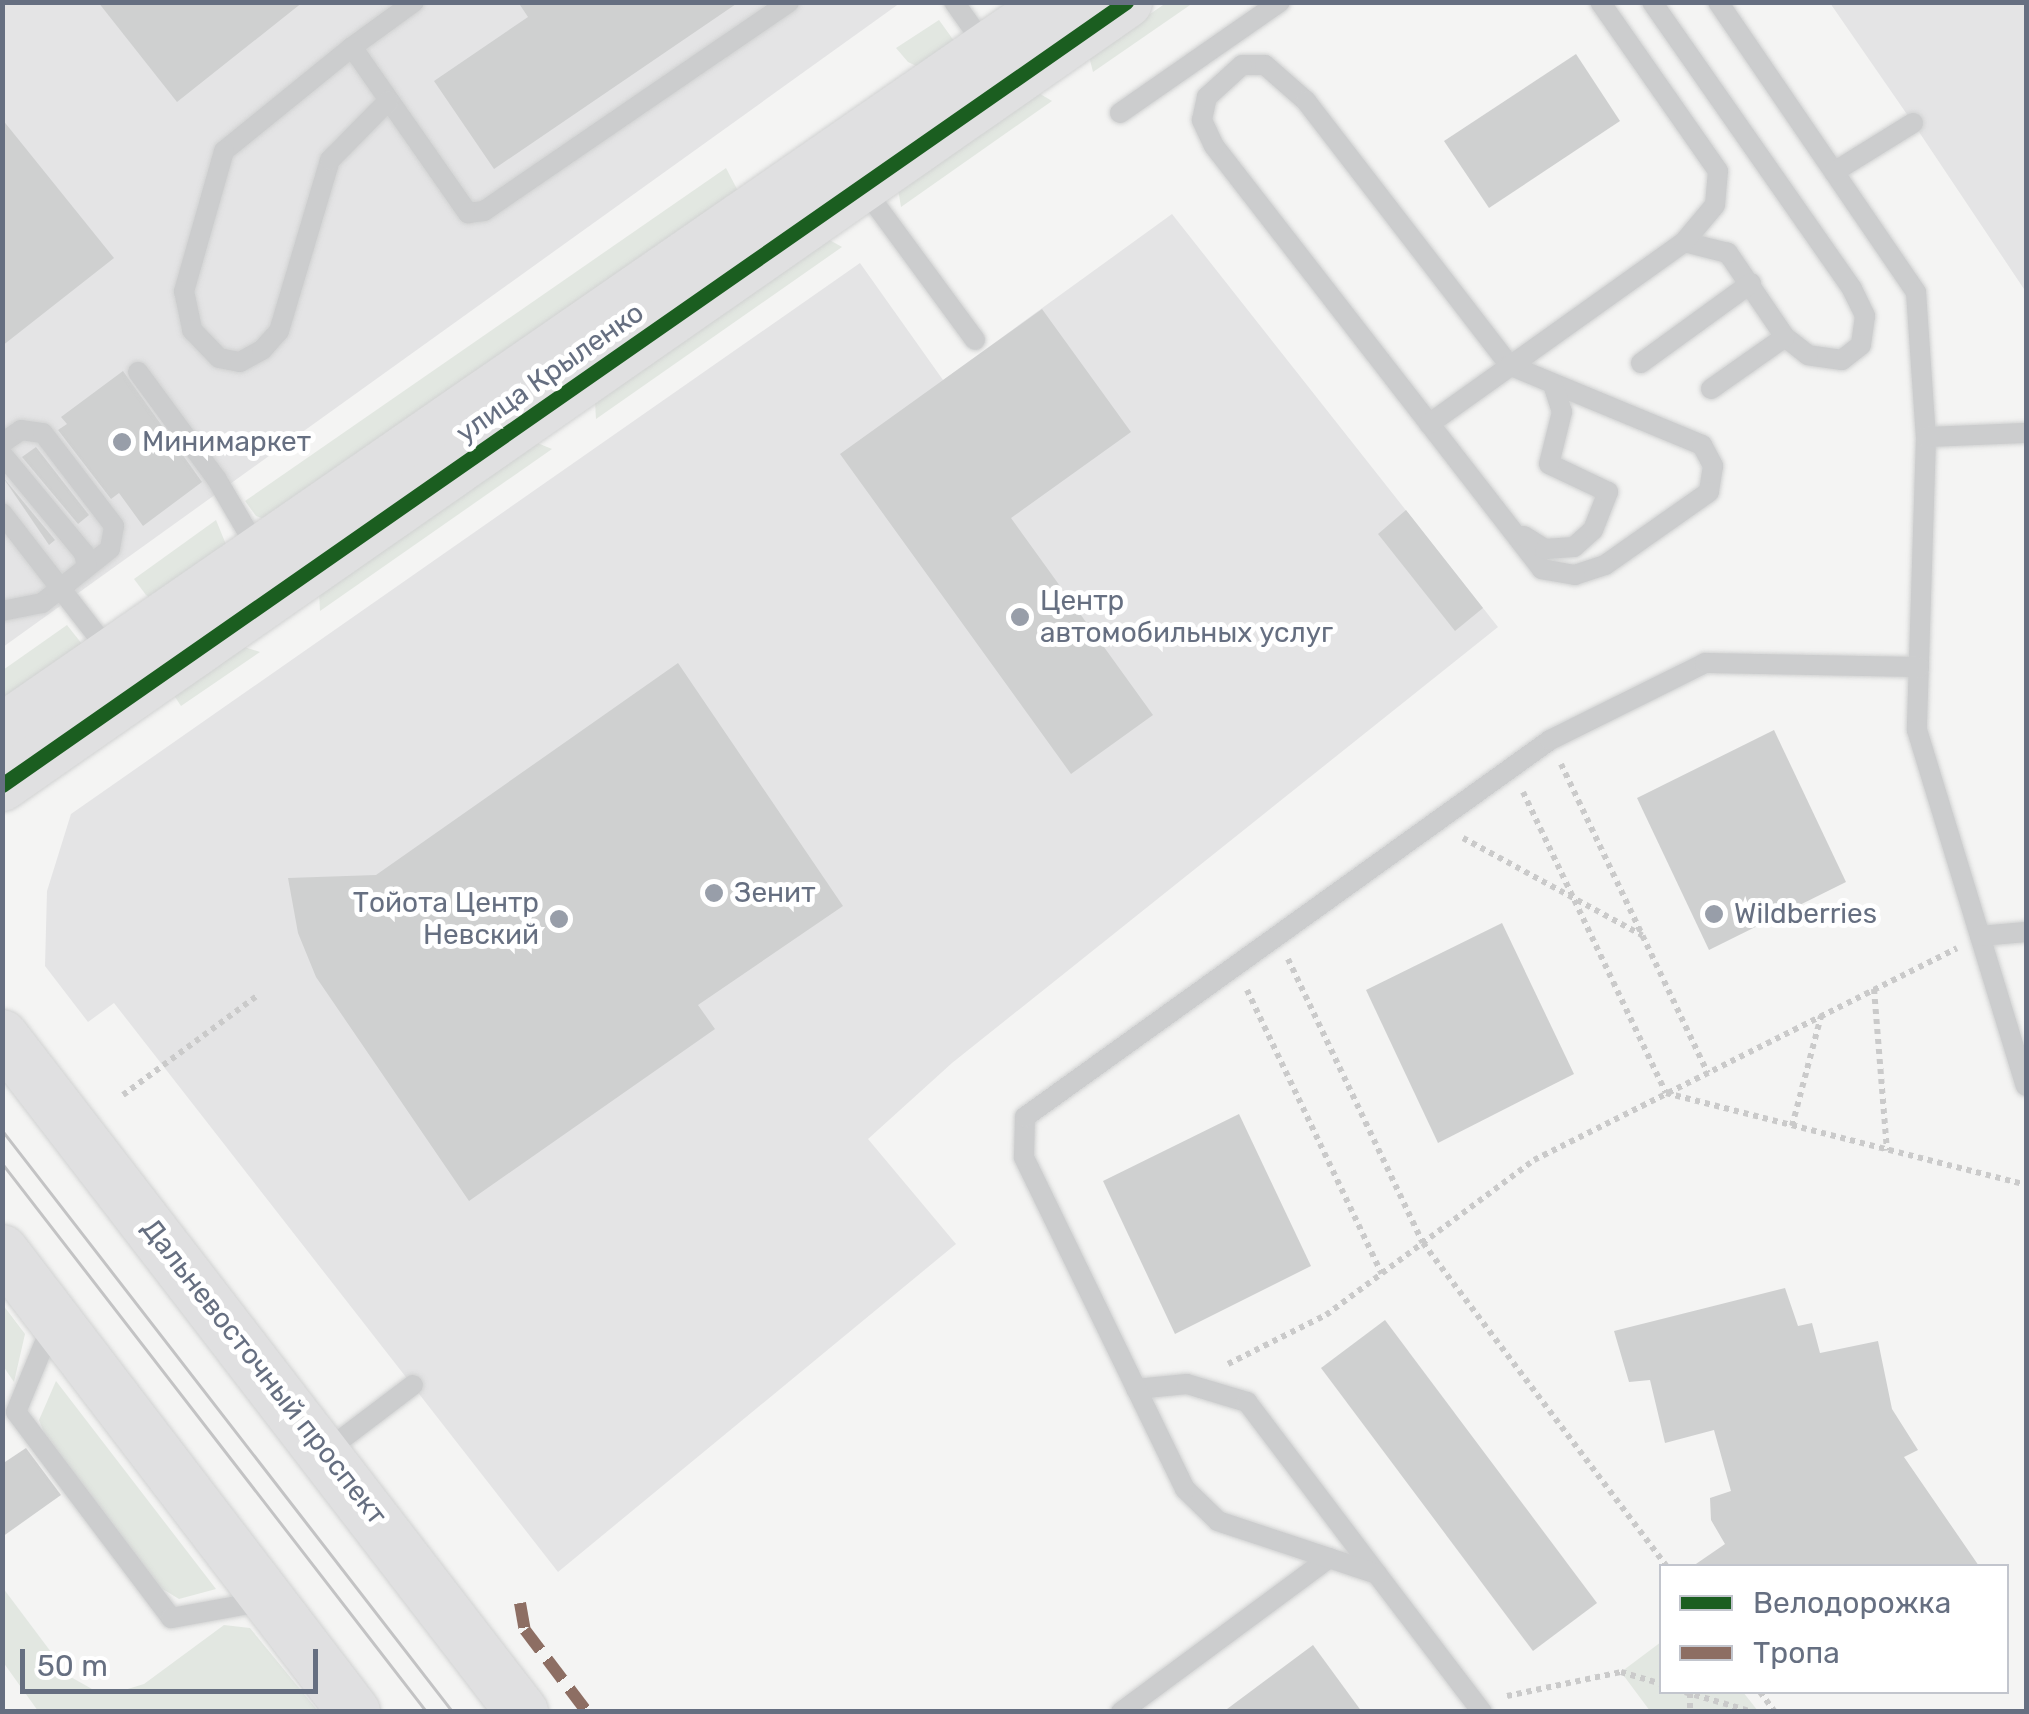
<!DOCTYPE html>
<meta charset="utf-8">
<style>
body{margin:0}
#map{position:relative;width:2029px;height:1714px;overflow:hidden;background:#f4f4f3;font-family:Rubik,sans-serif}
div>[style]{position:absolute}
.built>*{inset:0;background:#e4e4e5}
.green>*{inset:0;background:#e2e7e1}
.building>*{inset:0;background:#cfd0d0}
.path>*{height:6px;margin-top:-3px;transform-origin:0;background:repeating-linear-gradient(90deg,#cacaca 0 5px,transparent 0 10px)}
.roads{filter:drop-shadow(0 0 2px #d1d2d2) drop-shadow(0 0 2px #d1d2d2)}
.lane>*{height:20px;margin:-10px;padding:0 10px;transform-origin:10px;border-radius:10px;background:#cccdce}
.secondary>*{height:52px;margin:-26px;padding:0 26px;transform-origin:26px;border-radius:26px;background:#e0e0e1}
.tram>*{height:2.5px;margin:-1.25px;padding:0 1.25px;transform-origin:1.25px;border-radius:1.25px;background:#c3c3c4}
.quiet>*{height:12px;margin-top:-6px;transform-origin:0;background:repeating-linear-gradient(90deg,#8d6e63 0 25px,transparent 0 37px)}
.cycleway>*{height:15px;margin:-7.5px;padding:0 7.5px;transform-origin:7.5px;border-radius:7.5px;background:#1b5e20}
.dots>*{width:28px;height:28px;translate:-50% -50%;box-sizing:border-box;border:5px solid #fff;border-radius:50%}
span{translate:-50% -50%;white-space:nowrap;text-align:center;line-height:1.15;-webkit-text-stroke:10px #fff;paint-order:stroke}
.street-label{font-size:28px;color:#666f81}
.poi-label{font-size:28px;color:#666f81}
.left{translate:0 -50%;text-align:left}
.right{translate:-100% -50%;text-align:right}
.frame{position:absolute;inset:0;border:5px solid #666f81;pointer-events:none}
.legend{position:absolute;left:1659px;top:1564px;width:350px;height:130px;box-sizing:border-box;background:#fff;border:2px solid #c2c5cd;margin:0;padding:12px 18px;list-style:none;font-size:30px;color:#666f81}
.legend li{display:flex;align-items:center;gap:20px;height:50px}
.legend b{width:50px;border:2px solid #c2c5cd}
.scale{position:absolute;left:20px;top:1649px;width:298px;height:45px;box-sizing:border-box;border:5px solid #666f81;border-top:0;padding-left:12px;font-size:30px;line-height:35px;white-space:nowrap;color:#666f81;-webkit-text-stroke:8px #fff;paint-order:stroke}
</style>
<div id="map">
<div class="built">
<i style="clip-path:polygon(3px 3px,900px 3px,3px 647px)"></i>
<i style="clip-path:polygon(1830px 3px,2026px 3px,2026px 292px,1913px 123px)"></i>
<i style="clip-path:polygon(1172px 214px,1498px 627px,952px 1063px,868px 1139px,956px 1244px,558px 1572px,114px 1003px,88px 1022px,45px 966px,47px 891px,71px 814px,860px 263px,943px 380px)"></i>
</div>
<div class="green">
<i style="clip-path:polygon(1166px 3px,1193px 3px,1093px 72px,1089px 56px)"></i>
<i style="clip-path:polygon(939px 20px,957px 45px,918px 67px,908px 62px,896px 48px)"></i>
<i style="clip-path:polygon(1037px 92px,1052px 101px,901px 207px,898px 189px)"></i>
<i style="clip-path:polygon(726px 168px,738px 191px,272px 522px,256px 516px,245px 501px)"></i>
<i style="clip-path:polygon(826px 238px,842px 247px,596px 419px,595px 402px)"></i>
<i style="clip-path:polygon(535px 442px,552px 449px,320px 611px,319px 592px)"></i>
<i style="clip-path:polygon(216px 520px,229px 552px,156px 601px,146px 595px,134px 579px)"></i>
<i style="clip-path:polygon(67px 625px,82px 644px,3px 708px,3px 670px)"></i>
<i style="clip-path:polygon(241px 646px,260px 652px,181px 706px,173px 694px)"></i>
<i style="clip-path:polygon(3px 1305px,25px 1334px,14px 1382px,3px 1366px)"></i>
<i style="clip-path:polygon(56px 1381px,216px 1589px,179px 1599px,161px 1588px,48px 1443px,39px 1420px)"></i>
<i style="clip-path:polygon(3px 1588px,69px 1676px,92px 1689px,118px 1692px,144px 1684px,224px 1625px,250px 1628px,318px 1711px,38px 1711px,3px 1662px)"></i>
<i style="clip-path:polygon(1661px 1642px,1662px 1692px,1743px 1692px,1758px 1711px,1650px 1711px,1621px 1672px)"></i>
</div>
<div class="building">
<i style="clip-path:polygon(98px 2px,303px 2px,177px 102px)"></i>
<i style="clip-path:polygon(518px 2px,739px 2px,494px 169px,434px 81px,528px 17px)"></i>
<i style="clip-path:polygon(1576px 54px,1620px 121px,1489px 208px,1444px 141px)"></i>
<i style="clip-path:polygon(2px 119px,114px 258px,2px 346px)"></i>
<i style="clip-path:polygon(1042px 309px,1131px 432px,1011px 518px,1153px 715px,1071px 774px,840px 454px)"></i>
<i style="clip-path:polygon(123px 371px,202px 482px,143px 526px,119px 493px,111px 499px,58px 430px,67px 424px,61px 417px)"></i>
<i style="clip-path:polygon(36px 447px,89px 515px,78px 524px,22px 457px)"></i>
<i style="clip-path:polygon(2px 476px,55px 540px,49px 545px)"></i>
<i style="clip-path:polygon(1406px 510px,1483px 608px,1455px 631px,1378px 534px)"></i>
<i style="clip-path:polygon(678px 663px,843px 906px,698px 1005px,715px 1029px,469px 1201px,316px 977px,298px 933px,288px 878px,376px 875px)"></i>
<i style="clip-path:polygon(1774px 730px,1846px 882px,1709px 950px,1637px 798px)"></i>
<i style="clip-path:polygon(1502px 923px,1574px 1074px,1438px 1143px,1366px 990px)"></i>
<i style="clip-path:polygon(1239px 1114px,1311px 1266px,1175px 1334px,1103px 1181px)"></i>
<i style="clip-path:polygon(1785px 1288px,1798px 1326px,1812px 1323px,1820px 1353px,1878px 1341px,1892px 1409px,1918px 1450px,1904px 1457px,1979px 1566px,1693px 1566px,1725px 1544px,1711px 1520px,1710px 1498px,1731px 1491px,1714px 1430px,1665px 1443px,1650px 1380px,1629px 1382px,1614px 1331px)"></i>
<i style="clip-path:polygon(1385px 1320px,1597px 1603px,1533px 1651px,1321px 1368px)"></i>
<i style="clip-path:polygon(26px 1448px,61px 1495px,2px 1537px,2px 1464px)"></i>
<i style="clip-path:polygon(1313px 1645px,1362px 1712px,1223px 1712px)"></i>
</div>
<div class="path">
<i style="left:1561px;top:764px;width:342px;rotate:64.6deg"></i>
<i style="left:1523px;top:792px;width:333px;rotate:64.6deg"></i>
<i style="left:1666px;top:1093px;width:372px;rotate:14.3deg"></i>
<i style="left:1463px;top:838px;width:204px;rotate:28.5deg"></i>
<i style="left:1288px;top:959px;width:314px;rotate:64.6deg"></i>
<i style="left:1423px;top:1243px;width:404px;rotate:53deg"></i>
<i style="left:1874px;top:989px;width:162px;rotate:85.4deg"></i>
<i style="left:1247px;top:990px;width:314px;rotate:64.6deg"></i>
<i style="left:123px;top:1095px;width:167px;rotate:-36.5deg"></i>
<i style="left:1792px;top:1126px;width:114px;rotate:-75.2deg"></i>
<i style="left:1228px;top:1364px;width:110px;rotate:-26.6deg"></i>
<i style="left:1326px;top:1315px;width:259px;rotate:-36.7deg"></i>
<i style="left:1534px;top:1160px;width:473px;rotate:-26.6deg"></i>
<i style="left:1685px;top:1692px;width:71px;rotate:16.4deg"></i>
<i style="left:1760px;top:1692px;width:25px;rotate:53deg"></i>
<i style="left:1690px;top:1693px;width:19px;rotate:90deg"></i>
<i style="left:1507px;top:1696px;width:116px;rotate:-11.9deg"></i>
<i style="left:1621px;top:1672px;width:43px;rotate:16.3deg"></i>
</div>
<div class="roads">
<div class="lane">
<i style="left:414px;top:2px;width:77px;rotate:144deg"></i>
<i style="left:352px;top:47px;width:203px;rotate:55.1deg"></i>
<i style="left:468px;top:213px;width:16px;rotate:-7deg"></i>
<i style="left:484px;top:211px;width:370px;rotate:-34.4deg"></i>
<i style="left:954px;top:2px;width:59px;rotate:54.7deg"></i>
<i style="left:1652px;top:2px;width:350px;rotate:55.1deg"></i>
<i style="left:1852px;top:289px;width:30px;rotate:64deg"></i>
<i style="left:1865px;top:316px;width:29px;rotate:98deg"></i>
<i style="left:1861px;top:345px;width:24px;rotate:142deg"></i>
<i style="left:1842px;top:360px;width:34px;rotate:-172deg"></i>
<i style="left:1808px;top:355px;width:29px;rotate:-142deg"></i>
<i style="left:1785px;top:337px;width:102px;rotate:-124.2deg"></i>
<i style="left:1728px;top:253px;width:45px;rotate:-166deg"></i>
<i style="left:1718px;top:2px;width:351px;rotate:55.7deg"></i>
<i style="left:1916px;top:292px;width:145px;rotate:86.1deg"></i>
<i style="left:1926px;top:437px;width:293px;rotate:91.8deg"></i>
<i style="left:1917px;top:730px;width:372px;rotate:73deg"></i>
<i style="left:352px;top:47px;width:165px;rotate:140.9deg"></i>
<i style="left:224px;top:151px;width:146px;rotate:105.9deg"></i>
<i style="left:184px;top:291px;width:40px;rotate:78deg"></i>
<i style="left:192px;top:330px;width:39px;rotate:46deg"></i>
<i style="left:219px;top:358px;width:21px;rotate:11deg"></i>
<i style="left:240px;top:362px;width:25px;rotate:-29deg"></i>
<i style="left:262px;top:350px;width:25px;rotate:-48deg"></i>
<i style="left:279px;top:331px;width:178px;rotate:-73.4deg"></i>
<i style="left:330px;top:160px;width:83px;rotate:-45.5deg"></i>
<i style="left:1242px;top:65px;width:23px"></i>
<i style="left:1265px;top:65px;width:55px;rotate:41.3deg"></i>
<i style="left:1306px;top:101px;width:333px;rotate:52.4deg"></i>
<i style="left:1509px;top:365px;width:209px;rotate:22.5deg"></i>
<i style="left:1702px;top:445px;width:24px;rotate:62deg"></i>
<i style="left:1713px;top:466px;width:26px;rotate:99deg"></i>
<i style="left:1709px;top:492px;width:127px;rotate:144.9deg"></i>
<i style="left:1605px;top:565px;width:32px;rotate:162deg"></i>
<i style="left:1575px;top:575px;width:34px;rotate:-170deg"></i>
<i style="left:1542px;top:569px;width:535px;rotate:-127.79deg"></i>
<i style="left:1214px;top:146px;width:29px;rotate:-115deg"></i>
<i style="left:1202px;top:120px;width:24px;rotate:-78deg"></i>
<i style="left:1207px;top:97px;width:47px;rotate:-42.4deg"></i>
<i style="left:1120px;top:113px;width:195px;rotate:-34.8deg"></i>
<i style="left:1834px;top:172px;width:93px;rotate:-31.8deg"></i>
<i style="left:862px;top:186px;width:191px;rotate:53.7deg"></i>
<i style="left:1641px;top:363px;width:136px;rotate:-36deg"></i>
<i style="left:138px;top:372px;width:132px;rotate:53.7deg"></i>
<i style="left:216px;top:478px;width:83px;rotate:59.7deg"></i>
<i style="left:1711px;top:389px;width:90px;rotate:-35.1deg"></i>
<i style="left:1429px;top:424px;width:313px;rotate:-35.5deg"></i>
<i style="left:1684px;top:242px;width:48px;rotate:-50deg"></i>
<i style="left:1715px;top:205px;width:34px;rotate:-85deg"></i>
<i style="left:1718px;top:171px;width:206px;rotate:-124.9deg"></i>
<i style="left:1926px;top:437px;width:100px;rotate:-2.3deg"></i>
<i style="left:2px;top:443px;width:23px;rotate:-34deg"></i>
<i style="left:21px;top:430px;width:22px;rotate:8deg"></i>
<i style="left:43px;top:433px;width:117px;rotate:52.6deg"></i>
<i style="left:114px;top:526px;width:23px;rotate:100deg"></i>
<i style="left:110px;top:549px;width:87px;rotate:141.5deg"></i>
<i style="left:42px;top:603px;width:41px;rotate:168.7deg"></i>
<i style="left:2px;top:454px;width:129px;rotate:50.4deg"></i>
<i style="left:84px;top:553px;width:14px;rotate:78deg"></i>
<i style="left:2px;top:513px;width:176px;rotate:52.2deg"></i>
<i style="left:1524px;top:536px;width:25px;rotate:32deg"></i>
<i style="left:1545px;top:549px;width:29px;rotate:-4deg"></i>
<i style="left:1574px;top:547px;width:25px;rotate:-42deg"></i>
<i style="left:1593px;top:530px;width:41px;rotate:-68.5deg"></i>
<i style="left:1608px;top:492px;width:65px;rotate:-154.6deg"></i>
<i style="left:1549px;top:464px;width:54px;rotate:-76deg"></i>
<i style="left:1562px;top:412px;width:28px;rotate:-108deg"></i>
<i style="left:1980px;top:936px;width:46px;rotate:-5deg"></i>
<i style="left:52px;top:1325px;width:94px;rotate:112.5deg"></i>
<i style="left:16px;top:1412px;width:258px;rotate:53deg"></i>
<i style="left:171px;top:1618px;width:96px;rotate:-10.3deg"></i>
<i style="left:1136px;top:1389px;width:51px;rotate:-5.6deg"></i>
<i style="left:1187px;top:1384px;width:63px;rotate:16.7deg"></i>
<i style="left:1247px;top:1402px;width:216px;rotate:52.9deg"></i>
<i style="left:326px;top:1451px;width:109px;rotate:-37.2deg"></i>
<i style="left:1121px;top:1712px;width:259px;rotate:-36.5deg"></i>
<i style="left:1482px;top:1712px;width:173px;rotate:-127.3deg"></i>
<i style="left:1377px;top:1574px;width:168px;rotate:-161.6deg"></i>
<i style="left:1218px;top:1521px;width:46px;rotate:-135.9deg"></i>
<i style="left:1185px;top:1489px;width:369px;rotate:-115.9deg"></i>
<i style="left:1024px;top:1157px;width:40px;rotate:-88.6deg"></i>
<i style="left:1025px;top:1117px;width:646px;rotate:-35.68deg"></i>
<i style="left:1550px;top:740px;width:173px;rotate:-26.4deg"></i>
<i style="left:1705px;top:663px;width:214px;rotate:1.1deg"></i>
</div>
<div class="secondary">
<i style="left:2px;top:730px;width:1279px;rotate:-34.68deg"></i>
<i style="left:2px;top:785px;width:1370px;rotate:-34.86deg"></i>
<i style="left:2px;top:1036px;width:853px;rotate:52.43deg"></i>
<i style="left:2px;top:1251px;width:580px;rotate:52.64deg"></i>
</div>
</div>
<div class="tram">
<i style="left:2px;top:1130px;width:736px;rotate:52.23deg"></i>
<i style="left:2px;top:1163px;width:694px;rotate:52.26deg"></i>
</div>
<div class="quiet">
<i style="left:520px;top:1603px;width:27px;rotate:80deg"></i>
<i style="left:525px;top:1630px;width:103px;rotate:52.9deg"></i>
</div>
<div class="cycleway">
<i style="left:2px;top:785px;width:1370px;rotate:-34.86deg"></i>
</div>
<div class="dots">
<i style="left:122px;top:442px;background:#989ea9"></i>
<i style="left:1020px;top:617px;background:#989ea9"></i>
<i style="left:714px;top:893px;background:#989ea9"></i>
<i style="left:1714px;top:914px;background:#989ea9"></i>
<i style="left:559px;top:919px;background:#989ea9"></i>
</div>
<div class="street-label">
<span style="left:550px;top:373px;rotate:-35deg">улица Крыленко</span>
<span style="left:264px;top:1372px;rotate:52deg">Дальневосточный проспект</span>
</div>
<div class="poi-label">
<span class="left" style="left:142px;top:442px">Минимаркет</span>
<span class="left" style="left:1040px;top:617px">Центр<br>автомобильных услуг</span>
<span class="left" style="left:734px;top:893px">Зенит</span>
<span class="right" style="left:539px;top:919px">Тойота Центр<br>Невский</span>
<span class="left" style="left:1734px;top:914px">Wildberries</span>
</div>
<div class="frame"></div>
<ul class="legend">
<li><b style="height:12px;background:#1b5e20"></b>Велодорожка</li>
<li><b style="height:12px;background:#8d6e63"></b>Тропа</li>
</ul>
<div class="scale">50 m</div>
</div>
